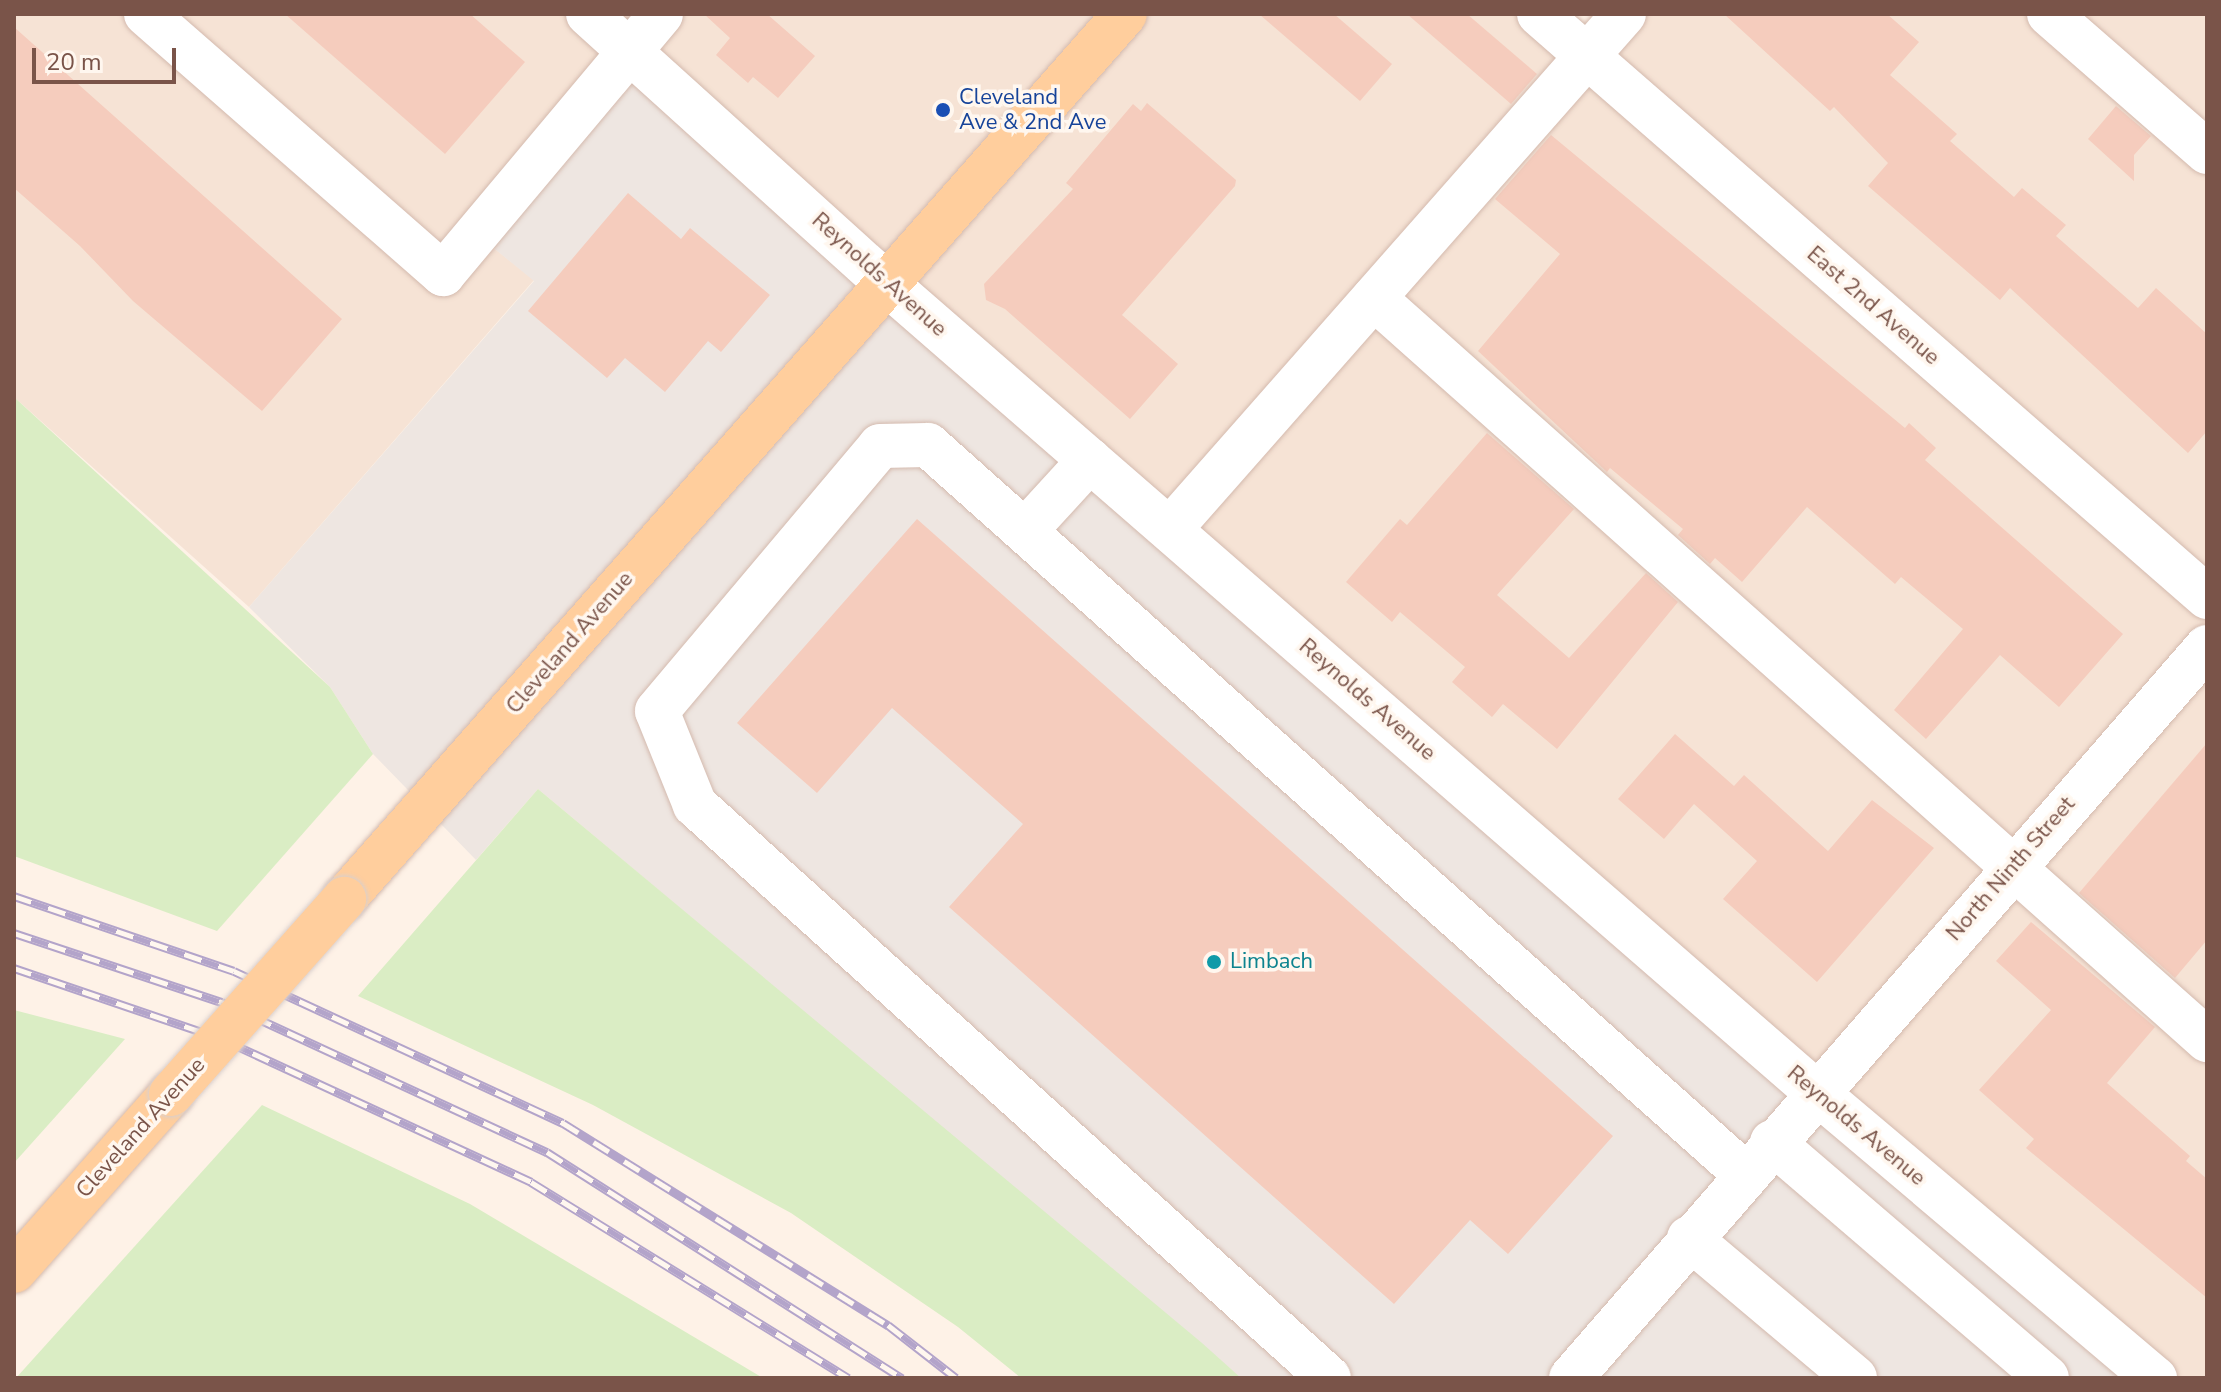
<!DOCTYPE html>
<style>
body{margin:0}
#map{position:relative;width:2221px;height:1392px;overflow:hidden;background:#fef2e7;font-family:"Nunito Sans",sans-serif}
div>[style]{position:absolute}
.residential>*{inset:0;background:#f6e3d5}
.industrial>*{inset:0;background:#eee6e1}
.green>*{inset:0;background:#daedc4}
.building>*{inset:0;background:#f5ccbd}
.roads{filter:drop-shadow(0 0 2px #d4baae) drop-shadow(0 0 2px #d4baae)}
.minor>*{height:44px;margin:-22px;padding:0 22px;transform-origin:22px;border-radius:22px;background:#fff}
.major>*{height:44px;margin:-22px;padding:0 22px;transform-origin:22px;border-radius:22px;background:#ffce9d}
.rail>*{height:9px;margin-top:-4.5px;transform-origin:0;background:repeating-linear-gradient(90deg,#fff7ef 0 18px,#b3a4ca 0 36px);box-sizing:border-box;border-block:2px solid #b3a4ca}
.bridges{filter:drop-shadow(0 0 2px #dacfcc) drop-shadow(0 0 2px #dacfcc)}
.major-bridge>*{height:44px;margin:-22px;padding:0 22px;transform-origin:22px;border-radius:22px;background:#ffce9d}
.dots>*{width:22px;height:22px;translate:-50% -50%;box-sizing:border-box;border:4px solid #fff7ef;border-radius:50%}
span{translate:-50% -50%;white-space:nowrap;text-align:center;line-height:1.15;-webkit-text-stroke:7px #fff7ef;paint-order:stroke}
.transit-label{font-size:22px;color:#164399}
.left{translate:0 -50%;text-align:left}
.street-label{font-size:22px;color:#7a5449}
.culture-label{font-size:22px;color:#0d838f}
.frame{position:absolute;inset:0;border:16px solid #7a5449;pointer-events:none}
.scale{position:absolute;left:32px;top:48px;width:144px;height:36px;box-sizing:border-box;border:4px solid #7a5449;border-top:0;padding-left:10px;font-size:24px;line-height:28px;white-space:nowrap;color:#7a5449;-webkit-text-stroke:6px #fff7ef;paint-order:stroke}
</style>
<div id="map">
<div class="residential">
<i style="clip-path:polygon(14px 14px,1553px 14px,1588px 45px,1615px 14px,2207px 14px,2207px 1378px,2144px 1378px,485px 241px,534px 280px,249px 607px,14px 397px)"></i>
</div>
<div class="industrial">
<i style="clip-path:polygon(633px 75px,2141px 1378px,1241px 1378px,538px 789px,476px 860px,373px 754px,330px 687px,249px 607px,534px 281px,485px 241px)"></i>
</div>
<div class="green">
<i style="clip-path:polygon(14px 397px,330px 687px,373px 754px,217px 931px,14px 856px)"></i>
<i style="clip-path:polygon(538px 789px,1202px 1343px,1241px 1378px,1021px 1378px,958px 1327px,791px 1213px,593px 1105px,358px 996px)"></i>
<i style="clip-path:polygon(14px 1010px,125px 1039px,14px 1163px)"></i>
<i style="clip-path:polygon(262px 1105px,470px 1204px,763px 1378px,16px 1378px)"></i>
</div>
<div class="building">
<i style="clip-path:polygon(285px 14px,470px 14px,525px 62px,445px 154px)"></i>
<i style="clip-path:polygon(704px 14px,767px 14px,815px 56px,778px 98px,753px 77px,748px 83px,716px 55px,730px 38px)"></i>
<i style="clip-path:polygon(1259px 14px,1334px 14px,1392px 64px,1360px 101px)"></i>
<i style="clip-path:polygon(1407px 14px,1467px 14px,1537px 74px,1511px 104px)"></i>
<i style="clip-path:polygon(1724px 14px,1887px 14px,1919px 42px,1890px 75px,1957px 134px,1950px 141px,2014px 197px,2022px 188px,2066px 225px,2056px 236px,2138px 308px,2156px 288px,2207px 334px,2207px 431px,2188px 453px,2010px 288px,2000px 300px,1868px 186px,1888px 163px,1834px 107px,1830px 111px)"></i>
<i style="clip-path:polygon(14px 27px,342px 319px,262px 411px,133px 301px,80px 246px,14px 188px)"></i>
<i style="clip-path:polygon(1147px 103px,1236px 180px,1235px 186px,1122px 315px,1178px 364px,1130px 419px,1005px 309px,986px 300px,984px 284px,1073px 189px,1066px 183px,1133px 104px,1141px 111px)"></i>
<i style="clip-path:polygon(2116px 106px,2151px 136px,2134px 155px,2134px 181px,2088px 139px)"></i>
<i style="clip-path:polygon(1551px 135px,1905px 428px,1909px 423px,1936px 448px,1925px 460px,2123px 634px,2059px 707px,2000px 655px,1926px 739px,1894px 710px,1963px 629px,1901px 577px,1895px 584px,1807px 507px,1742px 582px,1715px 558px,1710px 564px,1678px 535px,1683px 529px,1610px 468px,1607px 472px,1478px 351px,1560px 254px,1495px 199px)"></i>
<i style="clip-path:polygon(628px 193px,681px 239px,690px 228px,770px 295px,721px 352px,708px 341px,665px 392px,625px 358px,607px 378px,528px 311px)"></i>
<i style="clip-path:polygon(1487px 433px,1574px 509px,1497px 595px,1569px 658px,1646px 573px,1678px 602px,1557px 749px,1503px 704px,1492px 717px,1452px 682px,1465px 667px,1400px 612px,1392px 622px,1346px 582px,1400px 519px,1407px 525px)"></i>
<i style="clip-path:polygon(917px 519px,1613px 1136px,1508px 1254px,1470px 1220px,1394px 1304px,949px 907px,1023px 824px,892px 708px,817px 793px,737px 723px)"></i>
<i style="clip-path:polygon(1675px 734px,1734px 786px,1744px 775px,1828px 851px,1872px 800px,1934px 848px,1817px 982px,1723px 899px,1757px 861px,1694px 804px,1664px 839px,1618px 799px)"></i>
<i style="clip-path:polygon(2207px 743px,2207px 940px,2175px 978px,2079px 893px)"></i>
<i style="clip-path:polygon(2031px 922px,2155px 1027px,2107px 1083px,2190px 1156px,2186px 1161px,2207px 1179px,2207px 1298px,2026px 1148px,2034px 1139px,1979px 1090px,2051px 1010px,1996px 961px)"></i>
</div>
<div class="roads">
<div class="minor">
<i style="left:146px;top:14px;width:395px;rotate:41.2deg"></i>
<i style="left:443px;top:274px;width:339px;rotate:-50deg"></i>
<i style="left:588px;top:14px;width:403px;rotate:42.1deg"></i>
<i style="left:887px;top:284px;width:1231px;rotate:41.02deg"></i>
<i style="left:1816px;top:1092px;width:444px;rotate:40.2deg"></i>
<i style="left:1539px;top:14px;width:887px;rotate:41.11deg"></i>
<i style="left:2049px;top:14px;width:210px;rotate:41.1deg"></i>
<i style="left:1374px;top:298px;width:1116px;rotate:41.69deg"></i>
<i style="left:1171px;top:528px;width:685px;rotate:-48.61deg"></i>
<i style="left:1025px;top:531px;width:96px;rotate:-47.5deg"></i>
<i style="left:1772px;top:1142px;width:362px;rotate:40.6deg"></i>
<i style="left:1689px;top:1238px;width:217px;rotate:40.1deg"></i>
<i style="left:1329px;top:1378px;width:855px;rotate:-137.89deg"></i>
<i style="left:695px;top:805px;width:101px;rotate:-112deg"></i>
<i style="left:657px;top:711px;width:346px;rotate:-49.9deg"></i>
<i style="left:880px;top:446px;width:48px;rotate:-1.2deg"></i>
<i style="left:928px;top:445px;width:1094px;rotate:41.74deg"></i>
<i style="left:1571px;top:1378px;width:969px;rotate:-48.98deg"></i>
</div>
<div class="major">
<i style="left:344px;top:899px;width:1180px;rotate:-48.57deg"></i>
<i style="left:14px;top:1271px;width:237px;rotate:-48.4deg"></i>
</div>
</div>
<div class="rail">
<i style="left:14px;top:896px;width:232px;rotate:18.8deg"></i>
<i style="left:234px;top:971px;width:362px;rotate:24.8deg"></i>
<i style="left:563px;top:1123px;width:383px;rotate:31.9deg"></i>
<i style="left:888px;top:1325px;width:86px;rotate:37.9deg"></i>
<i style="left:14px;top:933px;width:219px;rotate:18.4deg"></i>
<i style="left:222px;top:1002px;width:358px;rotate:24.8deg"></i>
<i style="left:547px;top:1152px;width:421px;rotate:32.5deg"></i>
<i style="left:14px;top:968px;width:218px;rotate:18.8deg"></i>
<i style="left:220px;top:1038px;width:343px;rotate:24.8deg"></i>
<i style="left:531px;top:1182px;width:373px;rotate:31.7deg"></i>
</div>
<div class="bridges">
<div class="major-bridge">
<i style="left:171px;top:1094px;width:261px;rotate:-48.4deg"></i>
</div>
</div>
<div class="dots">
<i style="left:943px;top:110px;background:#1a4fb4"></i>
<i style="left:1214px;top:962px;background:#0f9aa8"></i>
</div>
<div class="transit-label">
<span class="left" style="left:959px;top:110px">Cleveland<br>Ave &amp; 2nd Ave</span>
</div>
<div class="street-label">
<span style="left:879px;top:275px;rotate:42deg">Reynolds Avenue</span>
<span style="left:1873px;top:306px;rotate:41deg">East 2nd Avenue</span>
<span style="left:570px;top:643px;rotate:-49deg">Cleveland Avenue</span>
<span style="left:1367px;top:700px;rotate:41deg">Reynolds Avenue</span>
<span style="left:2011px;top:869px;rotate:-49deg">North Ninth Street</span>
<span style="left:1856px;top:1126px;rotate:40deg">Reynolds Avenue</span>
<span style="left:141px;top:1128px;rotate:-48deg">Cleveland Avenue</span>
</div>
<div class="culture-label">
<span class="left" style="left:1230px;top:962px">Limbach</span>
</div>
<div class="frame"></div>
<div class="scale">20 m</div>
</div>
